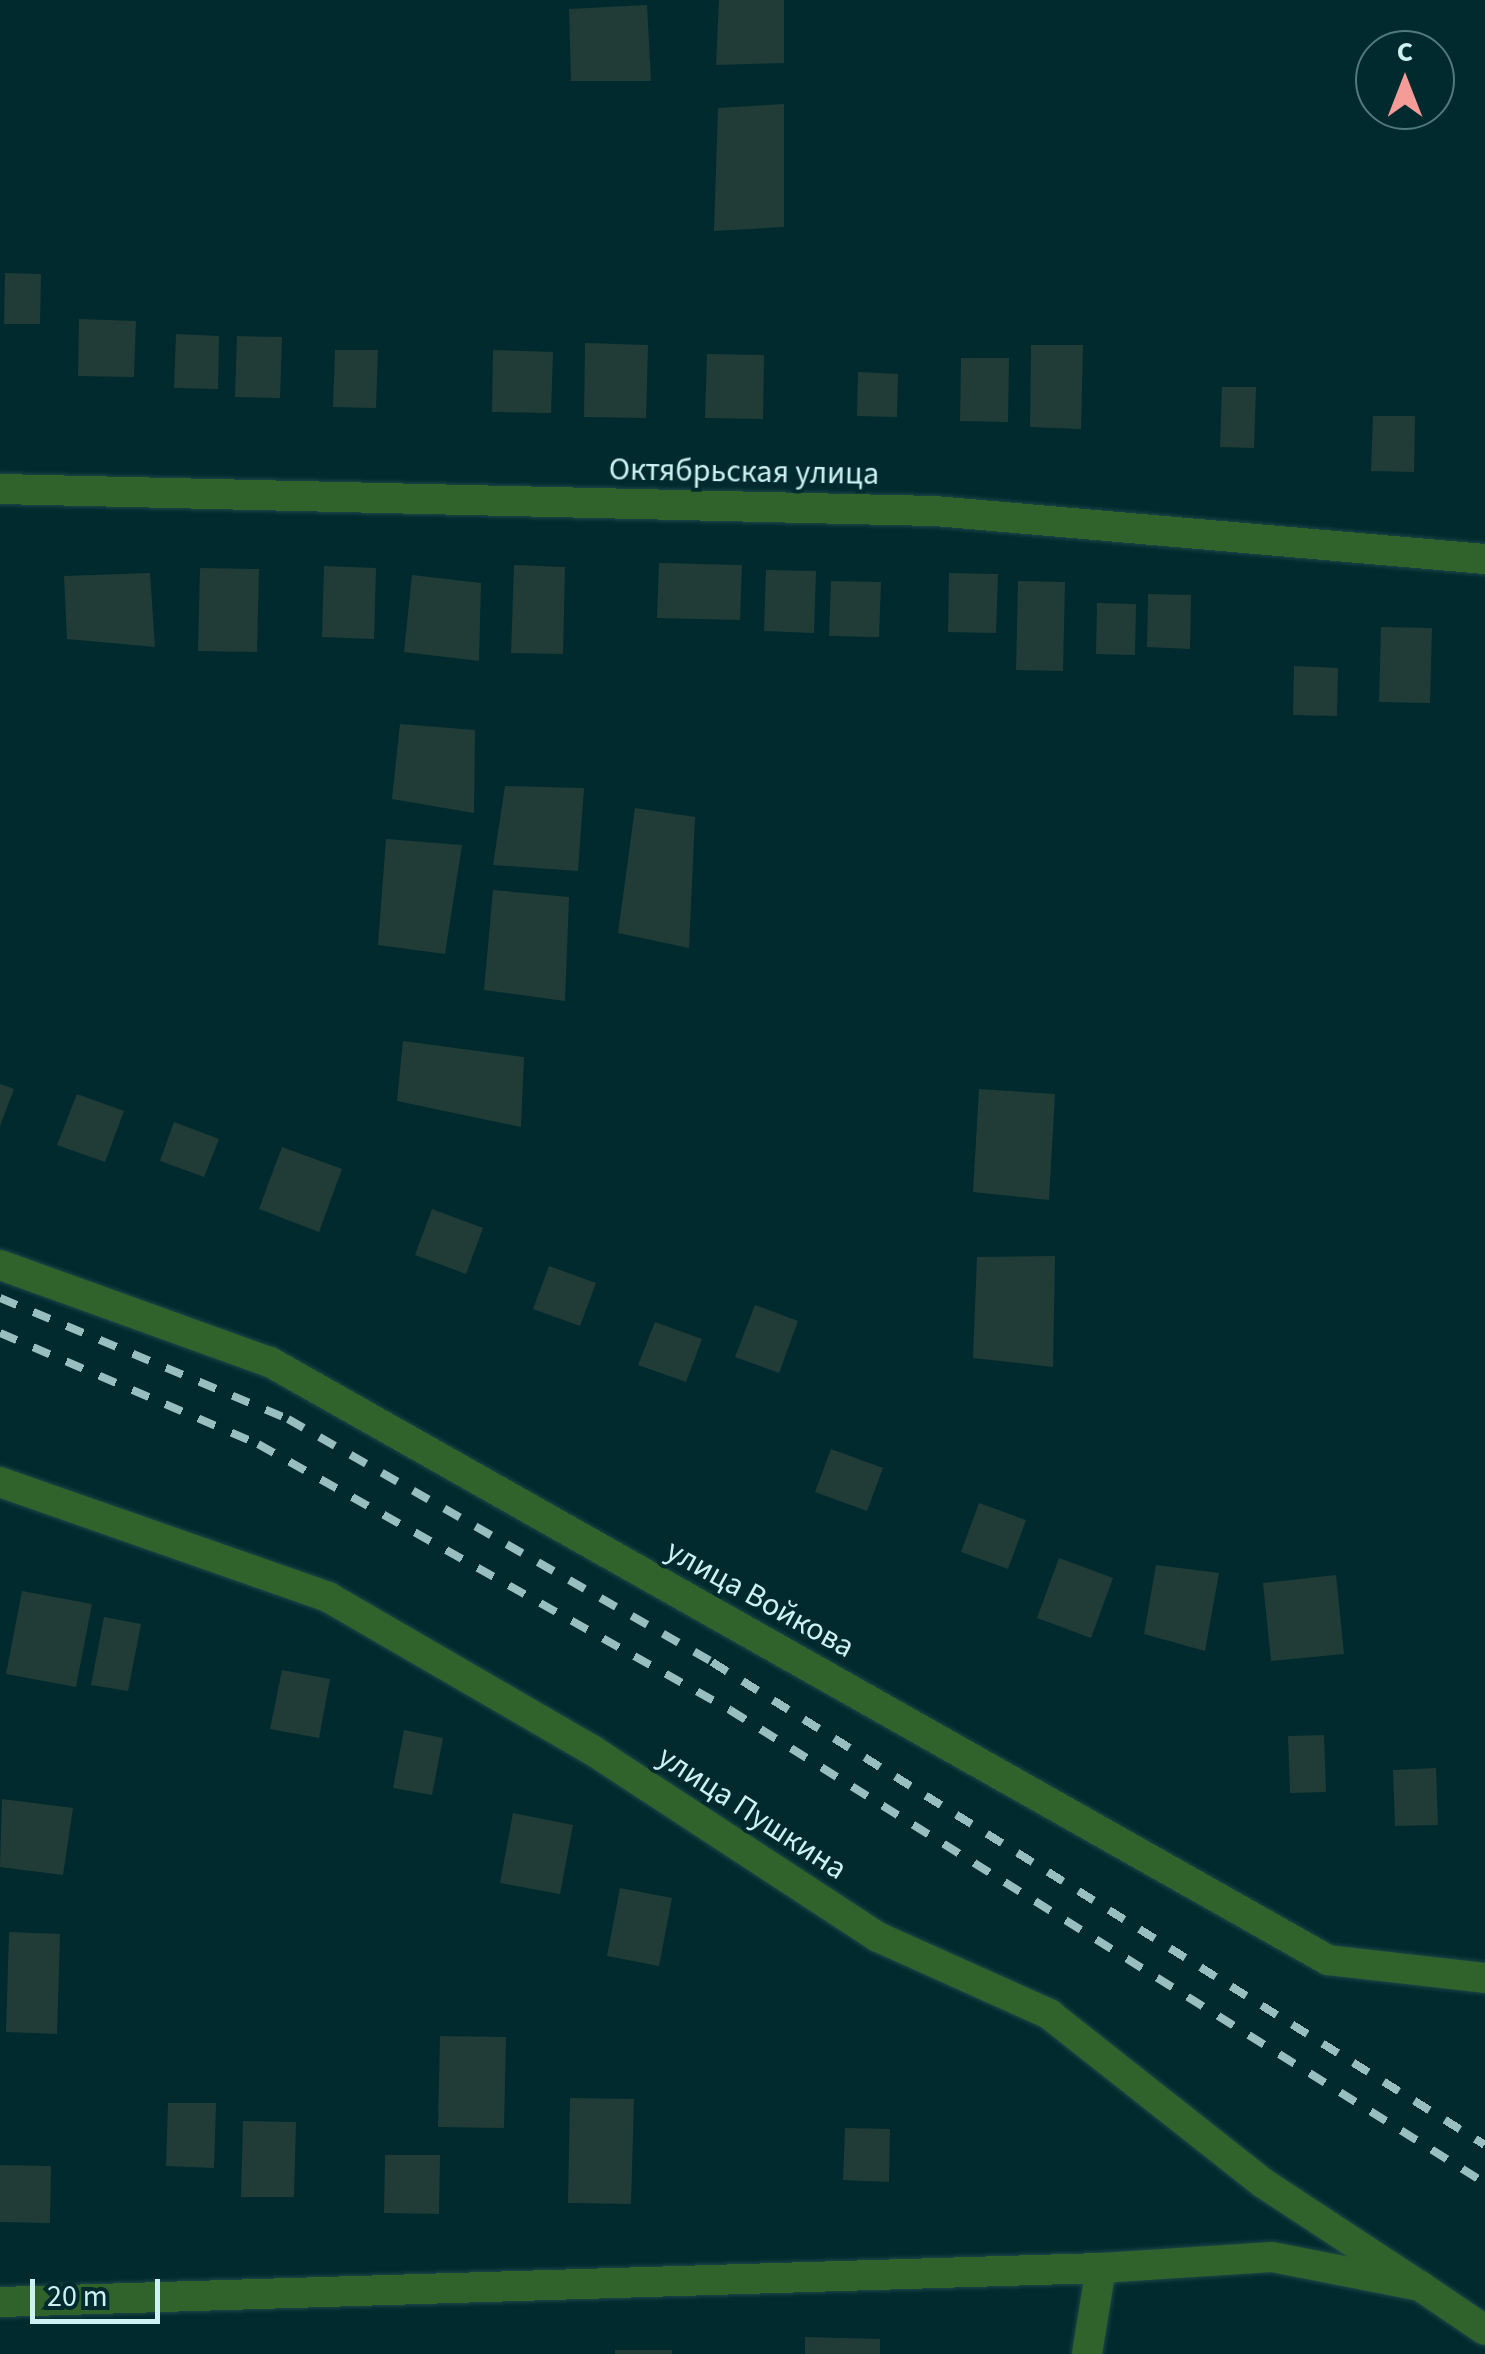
<!DOCTYPE html>
<meta charset="utf-8">
<style>
body{margin:0}
#map{position:relative;width:1485px;height:2354px;overflow:hidden;background:#002a2d;font-family:"Source Sans 3",sans-serif}
div>[style]{position:absolute}
.building>*{inset:0;background:#213c37}
.roads{filter:drop-shadow(0 0 2px #1d4649) drop-shadow(0 0 2px #1d4649)}
.street>*{height:30px;margin:-15px;padding:0 15px;transform-origin:15px;border-radius:15px;background:#2f632b}
.rail>*{height:8px;margin-top:-4px;transform-origin:0;background:repeating-linear-gradient(90deg,#98bec0 0 18px,transparent 0 36px)}
span{translate:-50% -50%;white-space:nowrap;text-align:center;line-height:1.15;-webkit-text-stroke:8px #002a2d;paint-order:stroke}
.street-label{font-size:32px;color:#cdf1f3}
.north{position:absolute;left:1355px;top:30px;width:100px;height:100px;box-sizing:border-box;background:#002a2d;border:2px solid #527a7c;border-radius:50%;rotate:0deg;font-size:28px;font-weight:700;line-height:40px;text-align:center;color:#cdf1f3}
.north::after{content:'';display:block;margin:auto;width:35px;height:45px;background:#f59b98;clip-path:polygon(50% 0,100% 100%,50% 72%,0 100%)}
.scale{position:absolute;left:30px;top:2279px;width:130px;height:45px;box-sizing:border-box;border:5px solid #cdf1f3;border-top:0;padding-left:12px;font-size:30px;line-height:35px;white-space:nowrap;color:#cdf1f3;-webkit-text-stroke:8px #002a2d;paint-order:stroke}
</style>
<div id="map">
<div class="building">
<i style="clip-path:polygon(719px 0,784px 0,784px 63px,716px 65px)"></i>
<i style="clip-path:polygon(647px 5px,651px 81px,571px 81px,569px 9px)"></i>
<i style="clip-path:polygon(784px 104px,784px 227px,714px 231px,718px 108px)"></i>
<i style="clip-path:polygon(5px 273px,41px 274px,40px 324px,4px 324px)"></i>
<i style="clip-path:polygon(79px 319px,136px 321px,134px 377px,78px 376px)"></i>
<i style="clip-path:polygon(176px 334px,219px 336px,218px 389px,174px 388px)"></i>
<i style="clip-path:polygon(237px 336px,282px 337px,280px 398px,235px 397px)"></i>
<i style="clip-path:polygon(585px 343px,648px 345px,646px 418px,584px 417px)"></i>
<i style="clip-path:polygon(1031px 345px,1083px 345px,1081px 429px,1030px 427px)"></i>
<i style="clip-path:polygon(335px 350px,378px 350px,376px 408px,333px 407px)"></i>
<i style="clip-path:polygon(493px 350px,553px 352px,551px 413px,492px 412px)"></i>
<i style="clip-path:polygon(707px 354px,764px 355px,763px 419px,705px 418px)"></i>
<i style="clip-path:polygon(961px 358px,1009px 358px,1008px 422px,960px 421px)"></i>
<i style="clip-path:polygon(858px 372px,898px 374px,897px 417px,857px 416px)"></i>
<i style="clip-path:polygon(1222px 387px,1256px 387px,1254px 448px,1220px 447px)"></i>
<i style="clip-path:polygon(1373px 416px,1415px 416px,1414px 472px,1371px 471px)"></i>
<i style="clip-path:polygon(659px 563px,742px 565px,740px 620px,657px 618px)"></i>
<i style="clip-path:polygon(514px 565px,565px 567px,563px 654px,511px 653px)"></i>
<i style="clip-path:polygon(324px 566px,376px 568px,374px 639px,322px 637px)"></i>
<i style="clip-path:polygon(200px 568px,259px 569px,257px 652px,198px 651px)"></i>
<i style="clip-path:polygon(766px 570px,816px 571px,814px 633px,764px 631px)"></i>
<i style="clip-path:polygon(150px 573px,155px 647px,67px 639px,64px 576px)"></i>
<i style="clip-path:polygon(949px 573px,998px 574px,996px 633px,948px 632px)"></i>
<i style="clip-path:polygon(412px 575px,481px 583px,479px 661px,404px 652px)"></i>
<i style="clip-path:polygon(831px 581px,881px 582px,879px 637px,829px 636px)"></i>
<i style="clip-path:polygon(1018px 581px,1065px 582px,1063px 671px,1016px 670px)"></i>
<i style="clip-path:polygon(1148px 594px,1191px 595px,1190px 649px,1147px 647px)"></i>
<i style="clip-path:polygon(1097px 603px,1136px 604px,1135px 655px,1096px 654px)"></i>
<i style="clip-path:polygon(1381px 627px,1432px 628px,1430px 703px,1379px 702px)"></i>
<i style="clip-path:polygon(1294px 666px,1338px 668px,1337px 716px,1293px 715px)"></i>
<i style="clip-path:polygon(400px 724px,475px 730px,474px 813px,392px 799px)"></i>
<i style="clip-path:polygon(505px 786px,584px 788px,578px 871px,493px 865px)"></i>
<i style="clip-path:polygon(635px 808px,695px 817px,689px 948px,618px 933px)"></i>
<i style="clip-path:polygon(386px 839px,462px 845px,445px 954px,378px 945px)"></i>
<i style="clip-path:polygon(493px 890px,569px 897px,565px 1001px,484px 990px)"></i>
<i style="clip-path:polygon(403px 1041px,524px 1057px,521px 1127px,397px 1101px)"></i>
<i style="clip-path:polygon(0 1084px,14px 1089px,0 1126px)"></i>
<i style="clip-path:polygon(979px 1089px,1055px 1094px,1049px 1200px,973px 1192px)"></i>
<i style="clip-path:polygon(77px 1094px,124px 1111px,105px 1162px,57px 1145px)"></i>
<i style="clip-path:polygon(174px 1122px,219px 1139px,204px 1177px,160px 1161px)"></i>
<i style="clip-path:polygon(282px 1147px,342px 1169px,319px 1232px,259px 1209px)"></i>
<i style="clip-path:polygon(432px 1209px,483px 1228px,466px 1274px,415px 1255px)"></i>
<i style="clip-path:polygon(1055px 1256px,1053px 1367px,973px 1358px,977px 1257px)"></i>
<i style="clip-path:polygon(549px 1266px,596px 1283px,580px 1326px,533px 1309px)"></i>
<i style="clip-path:polygon(755px 1305px,798px 1321px,779px 1373px,735px 1357px)"></i>
<i style="clip-path:polygon(655px 1322px,702px 1339px,686px 1382px,638px 1365px)"></i>
<i style="clip-path:polygon(831px 1449px,883px 1468px,867px 1511px,815px 1492px)"></i>
<i style="clip-path:polygon(979px 1503px,1026px 1520px,1008px 1569px,961px 1552px)"></i>
<i style="clip-path:polygon(1059px 1558px,1113px 1578px,1091px 1638px,1037px 1618px)"></i>
<i style="clip-path:polygon(1156px 1565px,1219px 1573px,1205px 1651px,1144px 1634px)"></i>
<i style="clip-path:polygon(1336px 1575px,1344px 1654px,1271px 1661px,1263px 1583px)"></i>
<i style="clip-path:polygon(22px 1591px,92px 1604px,76px 1687px,6px 1674px)"></i>
<i style="clip-path:polygon(104px 1617px,141px 1624px,128px 1691px,91px 1685px)"></i>
<i style="clip-path:polygon(282px 1670px,330px 1679px,319px 1738px,270px 1729px)"></i>
<i style="clip-path:polygon(404px 1730px,443px 1738px,432px 1795px,393px 1788px)"></i>
<i style="clip-path:polygon(1324px 1735px,1326px 1792px,1290px 1793px,1288px 1736px)"></i>
<i style="clip-path:polygon(1436px 1768px,1438px 1825px,1395px 1826px,1393px 1770px)"></i>
<i style="clip-path:polygon(2px 1799px,73px 1808px,63px 1875px,0 1867px)"></i>
<i style="clip-path:polygon(513px 1813px,573px 1825px,560px 1894px,500px 1883px)"></i>
<i style="clip-path:polygon(620px 1888px,672px 1898px,659px 1966px,607px 1956px)"></i>
<i style="clip-path:polygon(9px 1932px,60px 1934px,57px 2034px,6px 2032px)"></i>
<i style="clip-path:polygon(440px 2036px,506px 2037px,504px 2128px,438px 2127px)"></i>
<i style="clip-path:polygon(570px 2098px,634px 2099px,631px 2204px,568px 2203px)"></i>
<i style="clip-path:polygon(168px 2103px,216px 2103px,214px 2168px,166px 2166px)"></i>
<i style="clip-path:polygon(243px 2121px,296px 2122px,294px 2197px,241px 2197px)"></i>
<i style="clip-path:polygon(845px 2128px,890px 2129px,889px 2182px,843px 2180px)"></i>
<i style="clip-path:polygon(385px 2155px,440px 2155px,439px 2214px,384px 2213px)"></i>
<i style="clip-path:polygon(0 2165px,51px 2166px,50px 2223px,0 2222px)"></i>
<i style="clip-path:polygon(805px 2337px,880px 2339px,880px 2354px,805px 2354px)"></i>
<i style="clip-path:polygon(615px 2350px,672px 2350px,672px 2354px,615px 2354px)"></i>
</div>
<div class="roads">
<div class="street">
<i style="left:0;top:489px;width:935px;rotate:1.35deg"></i>
<i style="left:935px;top:511px;width:552px;rotate:4.99deg"></i>
<i style="left:0;top:1265px;width:287px;rotate:19.8deg"></i>
<i style="left:270px;top:1362px;width:1215px;rotate:29.48deg"></i>
<i style="left:1328px;top:1960px;width:158px;rotate:6.5deg"></i>
<i style="left:0;top:1482px;width:348px;rotate:19.3deg"></i>
<i style="left:328px;top:1597px;width:305px;rotate:30.1deg"></i>
<i style="left:592px;top:1750px;width:342px;rotate:33.2deg"></i>
<i style="left:878px;top:1937px;width:188px;rotate:24.2deg"></i>
<i style="left:1049px;top:2014px;width:273px;rotate:38.3deg"></i>
<i style="left:1263px;top:2183px;width:188px;rotate:33.3deg"></i>
<i style="left:0;top:2302px;width:1102px;rotate:-1.77deg"></i>
<i style="left:1101px;top:2268px;width:171px;rotate:-3.7deg"></i>
<i style="left:1272px;top:2257px;width:151px;rotate:11.1deg"></i>
<i style="left:1420px;top:2286px;width:78px;rotate:34.1deg"></i>
<i style="left:1087px;top:2354px;width:87px;rotate:-80.8deg"></i>
</div>
</div>
<div class="rail">
<i style="left:0;top:1298px;width:312px;rotate:22.8deg"></i>
<i style="left:288px;top:1419px;width:489px;rotate:29.8deg"></i>
<i style="left:712px;top:1662px;width:911px;rotate:32deg"></i>
<i style="left:0;top:1333px;width:281px;rotate:23.3deg"></i>
<i style="left:258px;top:1444px;width:542px;rotate:29.4deg"></i>
<i style="left:730px;top:1710px;width:891px;rotate:32.07deg"></i>
</div>
<div class="street-label">
<span style="left:744px;top:472px;rotate:1deg">Октябрьская улица</span>
<span style="left:760px;top:1599px;rotate:29deg">улица Войкова</span>
<span style="left:752px;top:1813px;rotate:33deg">улица Пушкина</span>
</div>
<div class="north">С</div>
<div class="scale">20 m</div>
</div>
